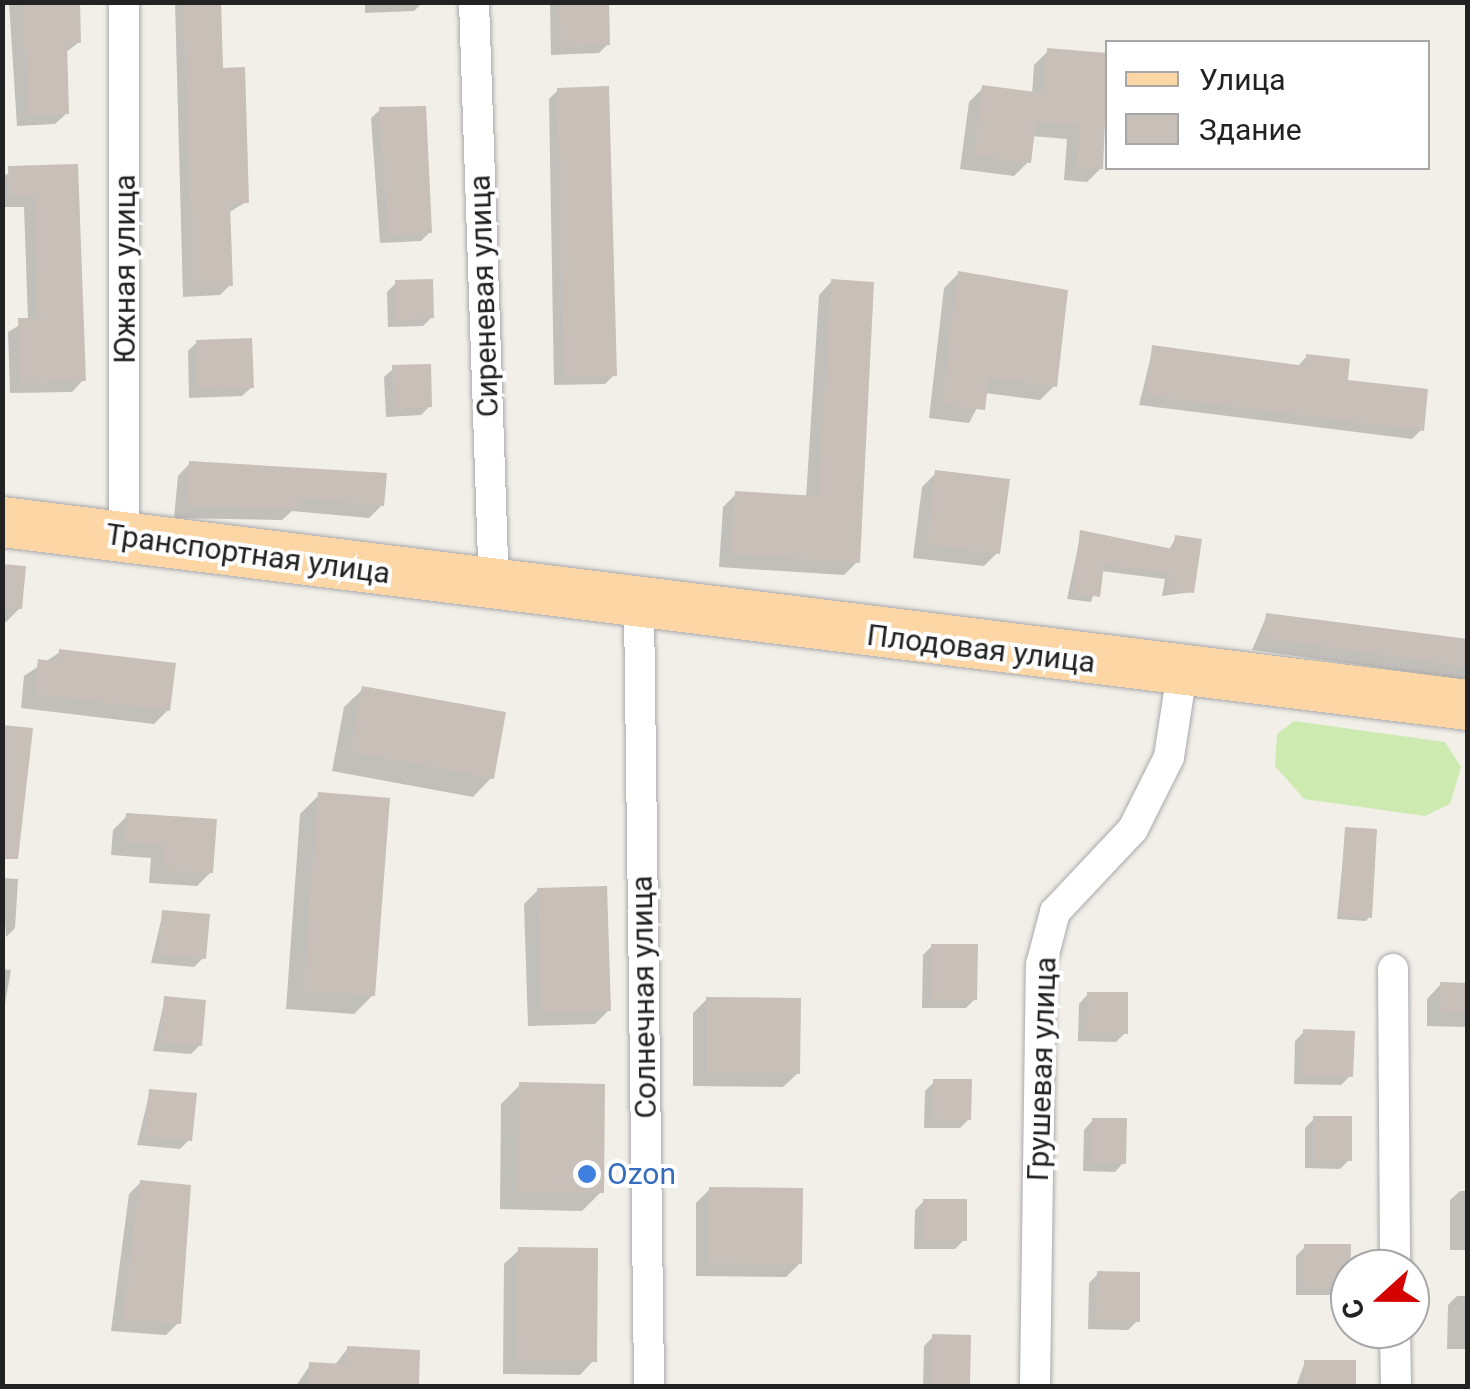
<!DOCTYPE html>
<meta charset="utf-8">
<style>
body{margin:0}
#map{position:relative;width:1470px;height:1389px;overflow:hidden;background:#f2efe9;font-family:Roboto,sans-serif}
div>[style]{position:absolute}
.grass>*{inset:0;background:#cdebb0}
.shadow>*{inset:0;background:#0003}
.building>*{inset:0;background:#c7bfb8}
.roads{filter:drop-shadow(0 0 2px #a9a9a9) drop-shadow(0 0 2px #a9a9a9)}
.minor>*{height:30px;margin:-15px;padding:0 15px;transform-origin:15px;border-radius:15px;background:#fff}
.primary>*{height:50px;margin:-25px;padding:0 25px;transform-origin:25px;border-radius:25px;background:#fcd6a4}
.dots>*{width:28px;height:28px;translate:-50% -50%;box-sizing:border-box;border:5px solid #fff;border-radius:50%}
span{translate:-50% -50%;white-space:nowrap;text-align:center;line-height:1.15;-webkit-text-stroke:8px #fff;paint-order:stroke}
.street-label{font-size:30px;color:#222}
.shop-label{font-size:30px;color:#366cbe}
.left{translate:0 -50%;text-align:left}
.frame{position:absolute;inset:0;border:5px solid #222;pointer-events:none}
.legend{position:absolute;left:1105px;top:40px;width:325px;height:130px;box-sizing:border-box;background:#fff;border:2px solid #a7a7a7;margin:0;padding:12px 18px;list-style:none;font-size:30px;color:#222}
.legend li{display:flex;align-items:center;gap:20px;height:50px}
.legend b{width:50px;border:2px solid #a7a7a7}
.north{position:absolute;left:1330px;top:1249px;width:100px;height:100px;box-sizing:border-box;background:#fff;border:2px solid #a7a7a7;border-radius:50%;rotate:249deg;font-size:28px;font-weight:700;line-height:40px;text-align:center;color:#222}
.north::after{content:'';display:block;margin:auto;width:35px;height:45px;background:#d40000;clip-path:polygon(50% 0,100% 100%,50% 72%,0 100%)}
</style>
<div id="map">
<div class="grass">
<i style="clip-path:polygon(1294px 721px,1445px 742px,1461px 767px,1450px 804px,1425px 816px,1304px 799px,1275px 766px,1277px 734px)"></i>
</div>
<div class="shadow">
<i style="clip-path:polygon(9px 2px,75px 2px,79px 42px,65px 53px,67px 113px,55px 124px,17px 126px)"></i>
<i style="clip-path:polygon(175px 2px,218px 2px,221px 71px,246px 202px,228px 213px,230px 285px,220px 295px,183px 297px)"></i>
<i style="clip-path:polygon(365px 2px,423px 2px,414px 11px,365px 13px)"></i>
<i style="clip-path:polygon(550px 2px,606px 2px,608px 44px,599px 53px,551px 55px)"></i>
<i style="clip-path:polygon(1048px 51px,1108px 55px,1101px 168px,1087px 182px,1064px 180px,1067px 139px,1031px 136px,1028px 162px,1014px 176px,960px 169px,969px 102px,983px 88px,1032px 94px,1034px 65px)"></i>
<i style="clip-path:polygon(558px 90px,614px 375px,605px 384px,554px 385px,549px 99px)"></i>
<i style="clip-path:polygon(380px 110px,430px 232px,421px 241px,380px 243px,371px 118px)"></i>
<i style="clip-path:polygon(76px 167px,83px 380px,72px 392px,10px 393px,8px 332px,28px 320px,24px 207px,2px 207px,2px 175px)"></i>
<i style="clip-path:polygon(958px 274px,1054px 386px,1040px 400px,985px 393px,969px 423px,929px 418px,944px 288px)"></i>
<i style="clip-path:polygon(832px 281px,857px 562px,844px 575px,719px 567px,723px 507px,736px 494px,806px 498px,819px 295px)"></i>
<i style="clip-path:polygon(396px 283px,432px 317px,423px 326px,388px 327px,387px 292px)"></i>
<i style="clip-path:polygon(197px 342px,252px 387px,242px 396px,189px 398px,188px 351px)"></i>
<i style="clip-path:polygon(1153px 348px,1298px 366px,1307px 356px,1421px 430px,1412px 439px,1139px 405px)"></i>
<i style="clip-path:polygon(394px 368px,430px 406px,421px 415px,386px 417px,384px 377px)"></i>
<i style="clip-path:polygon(190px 463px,382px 505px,369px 518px,292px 511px,282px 520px,174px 518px,178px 476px)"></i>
<i style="clip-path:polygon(936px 473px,998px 552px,984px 566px,913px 558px,922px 487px)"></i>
<i style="clip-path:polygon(1081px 533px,1168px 551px,1176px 538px,1192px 592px,1162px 596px,1165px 579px,1101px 571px,1091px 602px,1067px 599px)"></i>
<i style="clip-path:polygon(2px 566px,20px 608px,6px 622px,2px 622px)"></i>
<i style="clip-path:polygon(1267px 615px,1468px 641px,1468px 680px,1252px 650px)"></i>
<i style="clip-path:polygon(60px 652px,168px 710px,154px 724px,21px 708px,24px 676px)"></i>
<i style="clip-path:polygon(363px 689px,491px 778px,473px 797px,332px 771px,344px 707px)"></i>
<i style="clip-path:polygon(319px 795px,373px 995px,354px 1014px,286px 1009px,300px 814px)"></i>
<i style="clip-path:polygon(127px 816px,211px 872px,197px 886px,149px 883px,151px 858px,111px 855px,113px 830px)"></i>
<i style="clip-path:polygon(1346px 829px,1369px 917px,1366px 921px,1337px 919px)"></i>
<i style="clip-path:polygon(2px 878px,18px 879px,15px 928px,6px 937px)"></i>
<i style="clip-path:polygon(538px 890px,609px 1010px,595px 1024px,528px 1026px,524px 904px)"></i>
<i style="clip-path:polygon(163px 912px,203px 958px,194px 967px,151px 963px)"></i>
<i style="clip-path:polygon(932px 946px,975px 999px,966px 1008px,922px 1008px,923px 955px)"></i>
<i style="clip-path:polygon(2px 969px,11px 970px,2px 1020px)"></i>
<i style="clip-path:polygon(1441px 984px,1468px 985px,1468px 1027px,1427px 1026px,1427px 999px)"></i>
<i style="clip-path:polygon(1088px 994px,1125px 1033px,1116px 1042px,1078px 1041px,1079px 1004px)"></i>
<i style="clip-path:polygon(165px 998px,200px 1045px,191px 1054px,153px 1051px)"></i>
<i style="clip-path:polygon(707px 999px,798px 1073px,783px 1087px,693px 1086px,693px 1013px)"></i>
<i style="clip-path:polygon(1304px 1032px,1350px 1076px,1341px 1085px,1294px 1084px,1295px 1041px)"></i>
<i style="clip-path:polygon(934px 1082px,969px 1119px,960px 1128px,924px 1128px,925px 1091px)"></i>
<i style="clip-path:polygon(520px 1085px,601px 1192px,582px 1211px,500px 1209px,501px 1104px)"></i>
<i style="clip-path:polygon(150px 1091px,189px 1140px,180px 1149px,137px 1145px)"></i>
<i style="clip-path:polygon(1314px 1119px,1349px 1160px,1340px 1169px,1305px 1168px,1305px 1128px)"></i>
<i style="clip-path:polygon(1093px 1120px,1124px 1162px,1115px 1172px,1083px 1171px,1084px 1130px)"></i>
<i style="clip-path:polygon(141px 1182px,178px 1323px,166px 1335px,111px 1331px,129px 1194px)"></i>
<i style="clip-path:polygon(710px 1189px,800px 1263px,786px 1277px,696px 1276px,696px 1203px)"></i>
<i style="clip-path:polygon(1460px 1191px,1468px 1191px,1468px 1250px,1450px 1250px,1450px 1200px)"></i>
<i style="clip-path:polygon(924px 1201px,964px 1240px,955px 1249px,914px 1249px,915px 1210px)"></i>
<i style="clip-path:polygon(1305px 1247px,1348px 1286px,1339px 1295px,1296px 1295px,1296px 1256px)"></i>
<i style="clip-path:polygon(519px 1250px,594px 1360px,580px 1375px,503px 1374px,504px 1264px)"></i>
<i style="clip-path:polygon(1098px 1274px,1137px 1321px,1128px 1330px,1088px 1329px,1089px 1283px)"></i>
<i style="clip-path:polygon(1457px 1296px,1468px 1296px,1468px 1349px,1447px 1349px,1448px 1305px)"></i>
<i style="clip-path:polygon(933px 1337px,968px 1337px,968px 1386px,923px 1386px,924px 1346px)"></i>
<i style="clip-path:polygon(348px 1348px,418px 1352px,416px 1386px,296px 1386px,310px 1365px,334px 1366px)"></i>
<i style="clip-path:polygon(1305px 1362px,1354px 1362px,1354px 1386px,1296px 1386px)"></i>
</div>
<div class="building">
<i style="clip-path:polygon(22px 2px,80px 2px,81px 43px,67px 43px,69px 114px,28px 115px)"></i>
<i style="clip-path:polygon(183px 2px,221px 2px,223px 68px,245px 67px,249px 203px,230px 204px,233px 286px,193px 287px)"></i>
<i style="clip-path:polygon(596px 2px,609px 2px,610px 45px,559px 47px,558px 4px)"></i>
<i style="clip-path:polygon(1047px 48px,1108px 53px,1103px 169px,1077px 167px,1080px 126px,1036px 122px,1031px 163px,973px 156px,982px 85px,1044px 93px)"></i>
<i style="clip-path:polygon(609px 86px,617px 376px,563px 377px,557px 88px)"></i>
<i style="clip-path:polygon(426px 106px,432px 233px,388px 235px,379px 107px)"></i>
<i style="clip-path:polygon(78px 164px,86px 381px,20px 383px,18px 318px,38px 318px,34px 196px,9px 197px,8px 166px)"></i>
<i style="clip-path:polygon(958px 271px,1068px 290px,1057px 387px,989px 378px,985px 410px,941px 405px)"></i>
<i style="clip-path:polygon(433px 279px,434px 318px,396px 320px,395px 280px)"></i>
<i style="clip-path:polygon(831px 279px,874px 282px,860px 563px,731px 554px,735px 491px,818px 496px)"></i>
<i style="clip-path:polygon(252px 338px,254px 388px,197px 390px,196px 340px)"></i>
<i style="clip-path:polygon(1152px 345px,1305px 366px,1306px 354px,1350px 359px,1348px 380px,1428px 389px,1424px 431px,1146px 396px)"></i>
<i style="clip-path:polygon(431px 364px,432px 407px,394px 409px,392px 365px)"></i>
<i style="clip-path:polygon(189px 461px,387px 473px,384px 506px,299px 498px,298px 509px,185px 506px)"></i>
<i style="clip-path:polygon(935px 470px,1010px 479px,1000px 554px,926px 544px)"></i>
<i style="clip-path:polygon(1080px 530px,1173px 549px,1175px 535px,1202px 539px,1194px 593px,1168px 590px,1170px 573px,1104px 565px,1100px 597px,1073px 593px)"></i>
<i style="clip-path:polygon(2px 564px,26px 566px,22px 609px,2px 608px)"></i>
<i style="clip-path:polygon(1266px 613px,1468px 639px,1468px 667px,1263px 638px)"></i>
<i style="clip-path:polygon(59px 649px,176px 663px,170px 711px,34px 694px,38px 659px,58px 662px)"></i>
<i style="clip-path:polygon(362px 686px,506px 712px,494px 779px,350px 752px)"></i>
<i style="clip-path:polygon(2px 725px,33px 728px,18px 859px,2px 859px)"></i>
<i style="clip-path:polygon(318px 792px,390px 798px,375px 996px,303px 991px)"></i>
<i style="clip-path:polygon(126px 813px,217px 819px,213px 873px,162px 870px,164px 845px,124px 842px)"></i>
<i style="clip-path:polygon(1345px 827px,1377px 829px,1372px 918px,1339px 916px)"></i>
<i style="clip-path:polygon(607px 886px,611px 1011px,541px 1013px,537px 888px)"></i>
<i style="clip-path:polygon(162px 910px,210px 914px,206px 959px,159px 955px)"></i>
<i style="clip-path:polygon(931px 944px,978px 944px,977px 1000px,930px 1000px)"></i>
<i style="clip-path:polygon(1440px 982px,1468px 983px,1468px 1014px,1440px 1013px)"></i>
<i style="clip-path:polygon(1087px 992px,1128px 992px,1128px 1034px,1086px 1033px)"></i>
<i style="clip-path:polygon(164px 996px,206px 1000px,202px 1046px,160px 1042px)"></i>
<i style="clip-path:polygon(706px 997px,801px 998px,800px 1074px,706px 1073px)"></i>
<i style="clip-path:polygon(1303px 1029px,1355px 1031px,1353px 1077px,1302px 1076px)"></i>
<i style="clip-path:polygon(933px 1079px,972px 1079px,971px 1120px,932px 1119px)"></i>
<i style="clip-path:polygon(519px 1082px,605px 1084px,604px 1193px,518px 1192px)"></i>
<i style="clip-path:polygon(149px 1089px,197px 1093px,192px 1141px,144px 1137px)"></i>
<i style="clip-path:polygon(1313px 1116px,1352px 1116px,1352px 1161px,1313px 1160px)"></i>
<i style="clip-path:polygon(1092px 1118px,1127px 1118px,1126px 1164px,1091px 1163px)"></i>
<i style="clip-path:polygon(140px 1180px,191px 1185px,181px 1324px,122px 1320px)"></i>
<i style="clip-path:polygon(709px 1187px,803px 1188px,802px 1264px,709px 1263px)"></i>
<i style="clip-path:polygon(923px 1199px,967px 1199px,967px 1241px,922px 1241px)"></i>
<i style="clip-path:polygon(1304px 1244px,1351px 1244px,1350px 1287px,1304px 1287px)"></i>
<i style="clip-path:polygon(518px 1247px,598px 1248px,597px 1362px,516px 1361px)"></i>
<i style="clip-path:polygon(1097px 1271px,1140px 1272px,1140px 1322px,1096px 1321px)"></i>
<i style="clip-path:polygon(932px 1334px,971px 1335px,970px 1386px,931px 1386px)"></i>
<i style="clip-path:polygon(347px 1346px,420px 1350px,419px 1386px,308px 1386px,309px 1362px,346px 1364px)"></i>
<i style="clip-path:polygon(1304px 1360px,1356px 1360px,1356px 1386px,1304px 1386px)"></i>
</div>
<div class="roads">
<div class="minor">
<i style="left:474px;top:2px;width:587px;rotate:88.05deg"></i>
<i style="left:124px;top:536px;width:534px;rotate:-90deg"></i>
<i style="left:639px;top:607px;width:779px;rotate:89.26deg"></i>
<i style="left:1393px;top:969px;width:300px;rotate:89.6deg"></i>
<i style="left:1395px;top:1329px;width:57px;rotate:89deg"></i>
<i style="left:1035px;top:1386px;width:421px;rotate:-89.2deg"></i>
<i style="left:1041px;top:965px;width:55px;rotate:-75.2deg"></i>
<i style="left:1055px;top:912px;width:114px;rotate:-46.8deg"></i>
<i style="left:1133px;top:829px;width:80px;rotate:-63.4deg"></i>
<i style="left:1169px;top:757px;width:85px;rotate:-81.2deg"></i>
</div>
<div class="primary">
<i style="left:2px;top:522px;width:1477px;rotate:7.12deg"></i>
</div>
</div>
<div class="dots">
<i style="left:587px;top:1174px;background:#3f7fe0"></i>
</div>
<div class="street-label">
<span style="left:125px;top:269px;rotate:-90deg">Южная улица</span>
<span style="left:484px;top:296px;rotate:-92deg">Сиреневая улица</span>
<span style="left:248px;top:554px;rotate:8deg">Транспортная улица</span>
<span style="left:981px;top:649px;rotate:7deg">Плодовая улица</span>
<span style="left:644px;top:997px;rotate:-91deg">Солнечная улица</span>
<span style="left:1042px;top:1069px;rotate:-88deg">Грушевая улица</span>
</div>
<div class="shop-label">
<span class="left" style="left:607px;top:1174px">Ozon</span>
</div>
<div class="frame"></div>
<ul class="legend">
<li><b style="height:12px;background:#fcd6a4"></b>Улица</li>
<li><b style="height:28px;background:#c7bfb8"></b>Здание</li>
</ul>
<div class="north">С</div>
</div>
